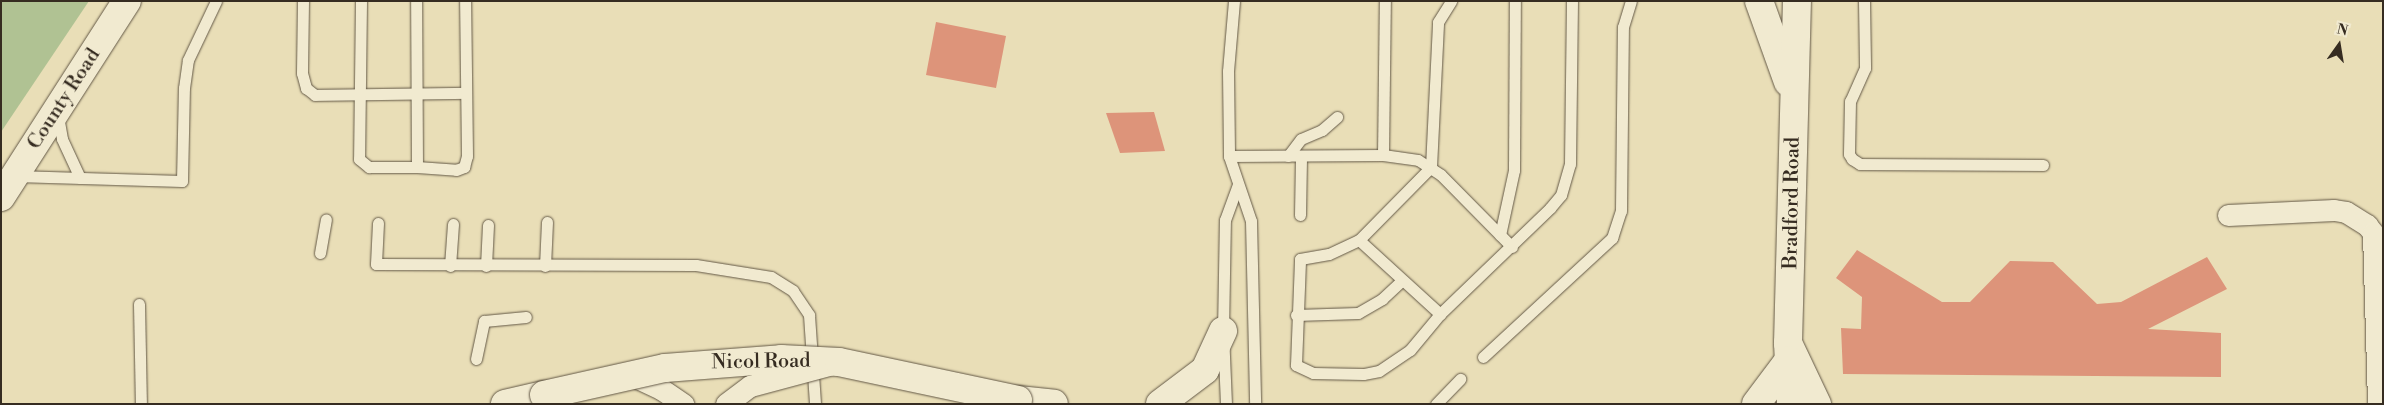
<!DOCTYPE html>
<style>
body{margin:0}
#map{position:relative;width:2384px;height:405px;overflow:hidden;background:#e9deb7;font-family:"Libre Bodoni",serif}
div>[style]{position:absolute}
.green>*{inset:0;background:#b0c293}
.building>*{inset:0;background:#dd947a}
.roads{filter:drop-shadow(0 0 1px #635846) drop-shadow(0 0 1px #635846)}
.service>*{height:11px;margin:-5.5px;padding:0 5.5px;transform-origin:5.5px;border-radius:5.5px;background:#f1ead0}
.minor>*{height:21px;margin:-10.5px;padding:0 10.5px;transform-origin:10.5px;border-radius:10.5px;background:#f1ead0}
.tertiary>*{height:28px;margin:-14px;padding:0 14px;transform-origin:14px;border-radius:14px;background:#f1ead0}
.secondary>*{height:28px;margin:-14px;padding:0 14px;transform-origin:14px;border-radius:14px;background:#f1ead0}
.bridges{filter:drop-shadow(0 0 1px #635846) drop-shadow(0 0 1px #635846)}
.minor-bridge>*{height:21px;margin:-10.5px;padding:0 10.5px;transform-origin:10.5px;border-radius:10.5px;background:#f1ead0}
.secondary-bridge>*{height:28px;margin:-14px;padding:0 14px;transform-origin:14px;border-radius:14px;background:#f1ead0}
span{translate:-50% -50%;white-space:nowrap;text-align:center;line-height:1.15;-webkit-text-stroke:4px #f1ead0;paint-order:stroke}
.street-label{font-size:20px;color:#362c21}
.frame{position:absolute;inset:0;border:2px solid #362c21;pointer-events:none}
.north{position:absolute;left:2314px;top:20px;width:50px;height:50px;-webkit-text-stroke:4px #f1ead0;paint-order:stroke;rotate:13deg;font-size:14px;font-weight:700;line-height:20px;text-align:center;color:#362c21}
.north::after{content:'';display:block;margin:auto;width:18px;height:22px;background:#362c21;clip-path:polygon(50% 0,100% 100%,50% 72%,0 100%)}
</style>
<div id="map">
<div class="green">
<i style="clip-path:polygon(1px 1px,89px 1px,1px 132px)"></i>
</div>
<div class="building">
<i style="clip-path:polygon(936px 22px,1006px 36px,996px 88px,926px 75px)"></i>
<i style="clip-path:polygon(1154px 112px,1165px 151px,1120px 153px,1106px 113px)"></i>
<i style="clip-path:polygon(1857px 250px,1942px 302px,1970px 302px,2010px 261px,2053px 262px,2097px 304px,2121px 302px,2207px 257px,2227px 289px,2148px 329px,2221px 333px,2221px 377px,1843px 374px,1841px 328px,1861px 329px,1862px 297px,1836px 278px)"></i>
</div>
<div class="roads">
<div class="service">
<i style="left:303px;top:1px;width:72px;rotate:90.8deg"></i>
<i style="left:302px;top:73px;width:16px;rotate:75deg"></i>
<i style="left:306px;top:88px;width:11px;rotate:38deg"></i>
<i style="left:315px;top:95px;width:151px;rotate:-0.8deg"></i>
<i style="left:361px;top:1px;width:158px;rotate:90.7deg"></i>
<i style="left:359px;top:159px;width:13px;rotate:39deg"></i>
<i style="left:369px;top:167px;width:48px"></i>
<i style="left:417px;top:167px;width:166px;rotate:-90.3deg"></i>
<i style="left:1234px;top:1px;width:70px;rotate:94.9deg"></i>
<i style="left:1228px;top:71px;width:85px;rotate:89.3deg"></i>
<i style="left:1229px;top:156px;width:69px;rotate:71.3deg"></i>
<i style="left:1251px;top:221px;width:183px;rotate:88.7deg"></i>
<i style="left:1864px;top:1px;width:67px;rotate:89.1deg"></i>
<i style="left:1865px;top:68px;width:36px;rotate:114deg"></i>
<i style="left:1850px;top:101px;width:53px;rotate:91.1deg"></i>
<i style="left:1849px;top:154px;width:6px;rotate:59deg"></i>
<i style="left:1852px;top:159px;width:9px;rotate:32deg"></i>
<i style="left:1860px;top:164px;width:183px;rotate:0.3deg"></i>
<i style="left:58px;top:116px;width:23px;rotate:80deg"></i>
<i style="left:62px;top:139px;width:43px;rotate:65.2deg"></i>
<i style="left:1383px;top:155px;width:154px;rotate:-89.3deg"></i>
<i style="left:1229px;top:156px;width:154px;rotate:-0.4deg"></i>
<i style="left:1383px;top:155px;width:35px;rotate:8deg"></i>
<i style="left:1418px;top:160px;width:27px;rotate:33deg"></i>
<i style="left:1441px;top:175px;width:101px;rotate:45.4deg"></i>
<i style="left:1288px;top:156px;width:21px;rotate:-53deg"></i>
<i style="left:1301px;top:139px;width:23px;rotate:-23deg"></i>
<i style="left:1322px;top:130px;width:20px;rotate:-41deg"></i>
<i style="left:417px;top:167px;width:39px;rotate:4deg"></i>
<i style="left:456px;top:170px;width:9px;rotate:-21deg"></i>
<i style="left:464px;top:167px;width:11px;rotate:-75deg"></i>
<i style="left:467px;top:156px;width:155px;rotate:-90.7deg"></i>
<i style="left:15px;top:176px;width:167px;rotate:1.7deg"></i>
<i style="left:182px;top:181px;width:93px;rotate:-88.8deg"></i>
<i style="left:184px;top:88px;width:28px;rotate:-82deg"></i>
<i style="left:188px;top:60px;width:65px;rotate:-64.6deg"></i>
<i style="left:1300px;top:215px;width:59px;rotate:-89deg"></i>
<i style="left:378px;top:223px;width:41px;rotate:92.8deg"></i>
<i style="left:376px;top:264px;width:320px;rotate:0.2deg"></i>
<i style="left:696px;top:265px;width:76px;rotate:9.1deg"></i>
<i style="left:771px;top:277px;width:26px;rotate:32deg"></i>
<i style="left:793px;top:291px;width:29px;rotate:56deg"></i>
<i style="left:809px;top:315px;width:89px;rotate:86.1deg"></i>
<i style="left:1500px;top:235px;width:66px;rotate:-77.8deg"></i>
<i style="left:1514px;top:170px;width:169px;rotate:-89.7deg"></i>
<i style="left:1359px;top:240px;width:110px;rotate:42.4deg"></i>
<i style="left:1440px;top:314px;width:153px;rotate:-43.9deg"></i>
<i style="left:1550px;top:208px;width:17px;rotate:-50deg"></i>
<i style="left:1561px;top:195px;width:32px;rotate:-74deg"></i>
<i style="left:1570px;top:164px;width:163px;rotate:-89.3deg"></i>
<i style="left:320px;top:253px;width:34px;rotate:-80deg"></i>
<i style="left:450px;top:266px;width:42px;rotate:-85.9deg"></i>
<i style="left:486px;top:266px;width:41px;rotate:-87.2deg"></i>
<i style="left:545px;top:266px;width:44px;rotate:-87.4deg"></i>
<i style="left:139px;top:304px;width:100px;rotate:88.9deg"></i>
<i style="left:1440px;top:314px;width:47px;rotate:129.8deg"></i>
<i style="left:1410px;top:350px;width:37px;rotate:146deg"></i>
<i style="left:1379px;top:371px;width:16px;rotate:169deg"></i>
<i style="left:1363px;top:374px;width:50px;rotate:-178.9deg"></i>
<i style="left:1313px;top:373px;width:19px;rotate:-155deg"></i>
<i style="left:1296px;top:365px;width:106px;rotate:-87.8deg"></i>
<i style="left:1300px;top:259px;width:29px;rotate:-10deg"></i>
<i style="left:1329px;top:254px;width:33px;rotate:-25deg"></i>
<i style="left:1359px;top:240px;width:103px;rotate:-45.4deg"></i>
<i style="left:1431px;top:167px;width:145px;rotate:-87.2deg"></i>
<i style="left:1438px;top:22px;width:25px;rotate:-58deg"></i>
<i style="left:1296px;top:315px;width:62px;rotate:-1.8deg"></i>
<i style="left:1358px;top:313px;width:28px;rotate:-30deg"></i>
<i style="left:1382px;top:299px;width:26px;rotate:-43deg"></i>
<i style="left:1483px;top:357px;width:176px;rotate:-42.7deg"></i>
<i style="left:1612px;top:238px;width:28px;rotate:-72deg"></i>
<i style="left:1621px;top:211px;width:184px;rotate:-89.4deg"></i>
<i style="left:1623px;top:27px;width:27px;rotate:-73deg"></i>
<i style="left:476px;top:359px;width:39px;rotate:-78deg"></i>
<i style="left:484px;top:321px;width:42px;rotate:-5.4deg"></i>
<i style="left:1226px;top:404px;width:73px;rotate:-92.4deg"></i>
<i style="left:1223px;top:331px;width:111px;rotate:-89deg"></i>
<i style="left:1225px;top:220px;width:38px;rotate:-70deg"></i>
<i style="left:1436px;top:404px;width:35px;rotate:-46deg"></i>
</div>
<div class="minor">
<i style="left:2228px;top:215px;width:106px;rotate:-2.7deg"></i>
<i style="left:2334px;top:210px;width:12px;rotate:9deg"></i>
<i style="left:2346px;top:212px;width:25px;rotate:32deg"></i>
<i style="left:2367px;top:225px;width:10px;rotate:53deg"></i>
<i style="left:2373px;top:233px;width:171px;rotate:88.3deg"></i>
<i style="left:631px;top:375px;width:33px;rotate:25deg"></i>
<i style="left:661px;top:389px;width:27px;rotate:34deg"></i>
</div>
<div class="tertiary">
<i style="left:1759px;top:1px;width:86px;rotate:70.3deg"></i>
<i style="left:1px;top:197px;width:233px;rotate:-57.3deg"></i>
<i style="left:1791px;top:404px;width:61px;rotate:-92.8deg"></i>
<i style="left:1788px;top:343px;width:342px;rotate:-88.5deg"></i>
</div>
<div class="secondary">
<i style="left:1788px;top:343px;width:68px;rotate:64.6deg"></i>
<i style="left:1018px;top:400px;width:36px;rotate:6deg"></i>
<i style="left:505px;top:404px;width:40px;rotate:-13deg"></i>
<i style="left:1160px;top:404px;width:56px;rotate:-37.1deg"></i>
<i style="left:1205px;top:370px;width:43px;rotate:-65.2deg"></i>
<i style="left:1756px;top:404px;width:55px;rotate:-53.1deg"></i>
</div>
</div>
<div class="bridges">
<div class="minor-bridge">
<i style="left:726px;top:404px;width:30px;rotate:-37deg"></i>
<i style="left:750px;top:386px;width:82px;rotate:-14.9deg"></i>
</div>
<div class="secondary-bridge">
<i style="left:544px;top:395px;width:124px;rotate:-12.6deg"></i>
<i style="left:665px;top:368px;width:116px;rotate:-4.4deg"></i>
<i style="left:781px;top:359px;width:58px;rotate:3deg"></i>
<i style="left:839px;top:362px;width:183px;rotate:12deg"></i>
</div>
</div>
<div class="street-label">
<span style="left:64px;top:99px;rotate:-57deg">County Road</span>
<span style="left:1792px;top:203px;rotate:-89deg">Bradford Road</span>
<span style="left:761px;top:362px;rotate:-1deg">Nicol Road</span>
</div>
<div class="frame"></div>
<div class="north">N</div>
</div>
